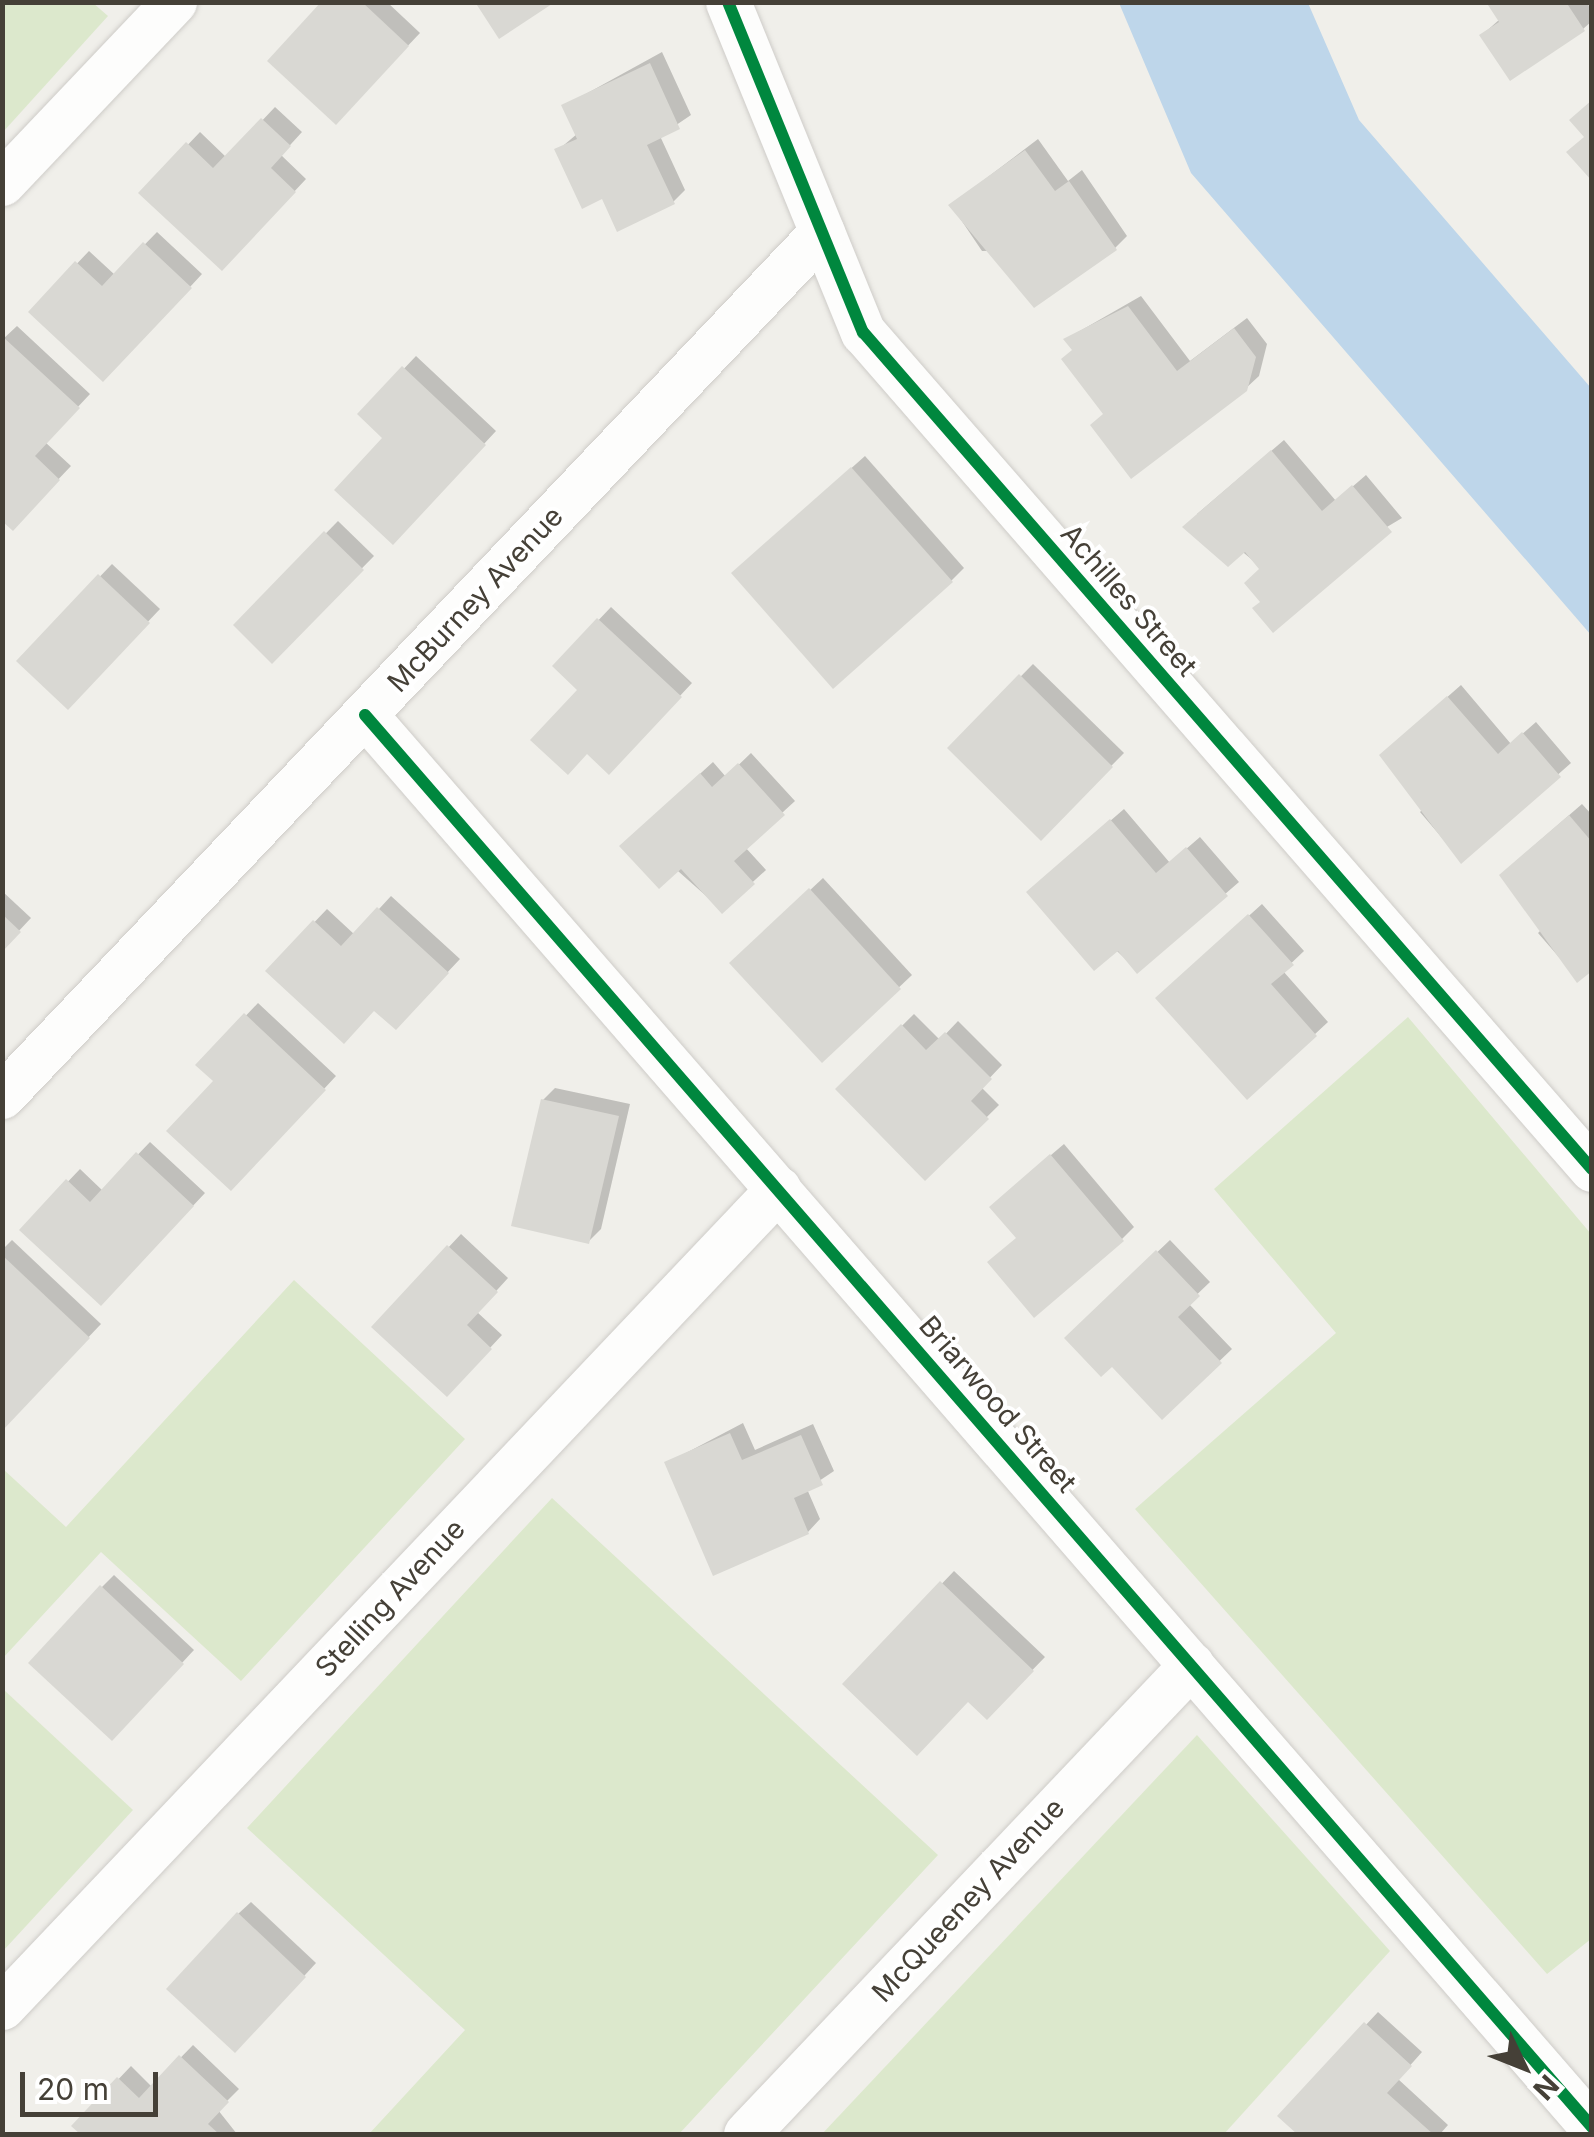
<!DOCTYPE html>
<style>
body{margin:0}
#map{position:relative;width:1594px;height:2137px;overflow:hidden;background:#f0efea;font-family:Inter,sans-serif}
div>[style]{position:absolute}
.green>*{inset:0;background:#dce8cc}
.water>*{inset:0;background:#bed6ea}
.shadow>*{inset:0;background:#0003}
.building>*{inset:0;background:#d9d8d3}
.roads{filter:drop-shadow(0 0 2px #ceccc8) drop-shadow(0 0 2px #ceccc8)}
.street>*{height:45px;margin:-22.5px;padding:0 22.5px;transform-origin:22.5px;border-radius:22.5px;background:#fdfdfc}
.cycleway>*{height:12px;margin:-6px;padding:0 6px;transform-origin:6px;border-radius:6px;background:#00873e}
span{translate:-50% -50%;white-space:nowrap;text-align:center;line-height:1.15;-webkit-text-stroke:8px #fff;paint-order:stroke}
.street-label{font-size:28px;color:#454037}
.frame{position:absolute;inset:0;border:5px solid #454037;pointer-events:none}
.north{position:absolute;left:1474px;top:2017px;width:100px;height:100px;-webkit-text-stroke:8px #fff;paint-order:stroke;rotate:133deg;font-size:28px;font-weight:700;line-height:40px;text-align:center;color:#454037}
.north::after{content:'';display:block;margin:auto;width:35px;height:45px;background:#454037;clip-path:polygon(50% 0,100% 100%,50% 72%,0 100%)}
.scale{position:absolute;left:20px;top:2072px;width:138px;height:45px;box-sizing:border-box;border:5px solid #454037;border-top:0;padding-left:12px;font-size:30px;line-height:35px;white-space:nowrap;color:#454037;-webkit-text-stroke:8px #fff;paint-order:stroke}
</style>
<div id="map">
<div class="green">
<i style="clip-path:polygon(3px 2px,93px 3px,108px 16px,3px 132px)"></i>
<i style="clip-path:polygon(1408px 1017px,1591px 1234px,1591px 1939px,1547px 1974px,1135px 1509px,1336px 1333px,1214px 1189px)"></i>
<i style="clip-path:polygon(294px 1280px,465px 1439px,241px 1681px,101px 1552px,3px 1658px,3px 1469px,66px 1527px)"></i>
<i style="clip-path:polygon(552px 1498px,938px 1855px,679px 2134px,369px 2134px,465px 2030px,247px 1828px)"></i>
<i style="clip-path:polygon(3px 1689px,133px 1810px,3px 1951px,2px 1951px)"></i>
<i style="clip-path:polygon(1197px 1735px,1390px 1951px,1224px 2134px,822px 2134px)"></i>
</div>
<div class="water">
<i style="clip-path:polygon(1119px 3px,1308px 3px,1359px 120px,1591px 388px,1591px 635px,1191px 173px)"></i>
</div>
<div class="shadow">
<i style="clip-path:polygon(325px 2px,387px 2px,420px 33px,348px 109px)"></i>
<i style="clip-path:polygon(1489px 2px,1588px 2px,1592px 21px,1583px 29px,1482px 35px,1500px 19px)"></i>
<i style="clip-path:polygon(662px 52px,691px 115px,660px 136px,685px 190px,673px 202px,604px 196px,558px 150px,577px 134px,564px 106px)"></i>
<i style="clip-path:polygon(275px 107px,302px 132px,281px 155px,306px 179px,234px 256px,142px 193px,200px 132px,227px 158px)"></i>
<i style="clip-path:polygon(1038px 139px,1068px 181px,1082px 170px,1127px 236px,1115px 248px,982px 251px,951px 205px)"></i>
<i style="clip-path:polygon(157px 232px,202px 274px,116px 367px,31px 312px,89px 251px,115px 275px)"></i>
<i style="clip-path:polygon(1141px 296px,1190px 361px,1247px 318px,1267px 344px,1259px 376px,1245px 389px,1074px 349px,1066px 339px)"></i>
<i style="clip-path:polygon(17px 326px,90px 394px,45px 442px,71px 466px,13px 527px,2px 340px)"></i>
<i style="clip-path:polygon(416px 356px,496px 431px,405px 529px,386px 437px,361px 414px)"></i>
<i style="clip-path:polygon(1284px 440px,1336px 501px,1366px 475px,1402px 518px,1263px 601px,1262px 568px,1197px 514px)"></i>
<i style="clip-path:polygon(865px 456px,964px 568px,951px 581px,747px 561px)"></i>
<i style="clip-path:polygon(338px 521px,374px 556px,272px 660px,236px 625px)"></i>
<i style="clip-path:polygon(112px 564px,160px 609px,68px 706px,20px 660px)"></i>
<i style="clip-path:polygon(611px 607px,692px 683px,621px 759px,581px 690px,555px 666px)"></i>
<i style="clip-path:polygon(1033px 664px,1124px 753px,1041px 837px,950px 748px)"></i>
<i style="clip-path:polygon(1461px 685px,1511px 744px,1536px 722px,1571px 763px,1461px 860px,1420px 812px,1426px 806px,1395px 743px)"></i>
<i style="clip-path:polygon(751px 753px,795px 801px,745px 847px,766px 870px,722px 910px,635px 833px,713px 762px,726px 777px)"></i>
<i style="clip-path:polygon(1582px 804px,1592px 815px,1592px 967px,1578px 979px,1538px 933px,1545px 926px,1514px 863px)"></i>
<i style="clip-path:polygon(1124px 809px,1170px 863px,1200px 837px,1239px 882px,1137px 970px,1042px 880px)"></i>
<i style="clip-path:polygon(823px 878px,912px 975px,822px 1060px,745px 951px)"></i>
<i style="clip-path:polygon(2px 891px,31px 918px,2px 949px)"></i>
<i style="clip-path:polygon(391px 896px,460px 959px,396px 1027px,375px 1008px,268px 971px,327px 909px,355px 935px)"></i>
<i style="clip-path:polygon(1262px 904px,1304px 951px,1283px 971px,1328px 1022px,1247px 1097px,1171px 986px)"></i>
<i style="clip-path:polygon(258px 1003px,336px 1076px,243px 1176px,216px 1081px,199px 1065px)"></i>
<i style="clip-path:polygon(914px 1014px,940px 1040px,958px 1021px,1002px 1065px,981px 1087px,999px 1105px,925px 1178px,838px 1089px)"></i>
<i style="clip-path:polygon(555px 1088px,630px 1104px,601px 1229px,589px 1241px,543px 1100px)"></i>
<i style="clip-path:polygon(150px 1142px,205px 1193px,113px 1291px,22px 1230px,80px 1169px,103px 1191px)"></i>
<i style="clip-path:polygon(1064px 1144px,1134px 1227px,1122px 1239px,1019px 1237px,1005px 1194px)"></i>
<i style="clip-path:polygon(461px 1234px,508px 1278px,477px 1312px,502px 1335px,447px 1394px,375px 1326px)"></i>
<i style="clip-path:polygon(12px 1240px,101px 1324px,2px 1428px,2px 1250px)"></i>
<i style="clip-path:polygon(1170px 1240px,1210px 1282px,1188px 1303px,1232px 1349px,1162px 1416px,1112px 1364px,1067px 1338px)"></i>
<i style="clip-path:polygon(743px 1423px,755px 1450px,813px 1424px,834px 1471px,807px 1489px,820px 1519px,808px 1532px,667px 1463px)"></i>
<i style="clip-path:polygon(954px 1571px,1045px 1657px,987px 1717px,969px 1699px,846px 1684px)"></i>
<i style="clip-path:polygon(114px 1575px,194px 1650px,124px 1725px,102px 1587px)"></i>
<i style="clip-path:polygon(251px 1902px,316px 1963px,247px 2038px,238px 1914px)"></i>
<i style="clip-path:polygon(1378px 2012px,1422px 2052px,1398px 2079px,1448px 2125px,1440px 2134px,1301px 2134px,1281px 2116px)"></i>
<i style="clip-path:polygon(193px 2045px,239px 2089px,218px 2110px,237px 2134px,84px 2134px,74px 2126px,131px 2066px,152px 2087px)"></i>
</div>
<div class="building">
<i style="clip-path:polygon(321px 2px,362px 2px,409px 46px,336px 125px,267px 61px)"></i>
<i style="clip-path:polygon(475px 2px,555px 2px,499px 39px)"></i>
<i style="clip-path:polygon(1486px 2px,1566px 2px,1585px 31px,1510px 81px,1479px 35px,1499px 22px)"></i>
<i style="clip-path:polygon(650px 63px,680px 129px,647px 145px,675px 204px,617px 232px,602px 199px,582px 209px,554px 149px,577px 139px,561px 105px)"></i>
<i style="clip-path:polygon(1592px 100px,1592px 181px,1566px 152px,1584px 137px,1569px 120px)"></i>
<i style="clip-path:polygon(261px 118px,291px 146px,271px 168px,296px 192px,222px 271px,138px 193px,186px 142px,213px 168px)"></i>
<i style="clip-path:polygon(1025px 150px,1055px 191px,1069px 181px,1117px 250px,1034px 308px,948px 205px)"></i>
<i style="clip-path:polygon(143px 242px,192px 288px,103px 382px,28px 312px,75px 261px,102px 286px)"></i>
<i style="clip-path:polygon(1128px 306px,1177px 371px,1234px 328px,1256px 357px,1247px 391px,1131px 479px,1090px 425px,1103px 414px,1061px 359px,1072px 350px,1063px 339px)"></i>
<i style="clip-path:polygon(2px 336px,80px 408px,35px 456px,60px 480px,13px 531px,2px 521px)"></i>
<i style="clip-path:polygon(402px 366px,486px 445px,393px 545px,334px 490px,382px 438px,357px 414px)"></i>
<i style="clip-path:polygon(1271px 450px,1322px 511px,1352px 485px,1392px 532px,1273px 633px,1252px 608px,1260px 602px,1244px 583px,1259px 569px,1245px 552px,1228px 567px,1182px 527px)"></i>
<i style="clip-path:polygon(851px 467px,953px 582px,833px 689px,731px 573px)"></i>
<i style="clip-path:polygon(324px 531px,364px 570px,272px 664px,233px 625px)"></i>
<i style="clip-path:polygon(98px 574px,150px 623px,68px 710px,16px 661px)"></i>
<i style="clip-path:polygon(597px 618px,682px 697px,609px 775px,587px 754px,568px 775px,530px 740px,577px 690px,552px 666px)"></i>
<i style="clip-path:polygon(1019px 674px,1113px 767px,1041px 841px,947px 748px)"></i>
<i style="clip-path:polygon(1447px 696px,1498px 754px,1522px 732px,1561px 777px,1461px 864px,1379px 755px)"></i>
<i style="clip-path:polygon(738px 763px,785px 815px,734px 861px,755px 884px,722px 914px,681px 869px,659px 889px,619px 846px,700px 773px,712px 787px)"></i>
<i style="clip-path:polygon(1569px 815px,1592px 842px,1592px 971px,1577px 983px,1499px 875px)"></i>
<i style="clip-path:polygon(1110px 819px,1156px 873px,1186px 847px,1228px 896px,1137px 974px,1118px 951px,1094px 971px,1026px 892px)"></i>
<i style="clip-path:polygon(809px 888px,901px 989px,822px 1063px,729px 963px)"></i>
<i style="clip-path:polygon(377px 907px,449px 973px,396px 1030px,374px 1011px,344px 1044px,265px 971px,313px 920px,341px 946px)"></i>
<i style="clip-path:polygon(2px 914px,21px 932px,2px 952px)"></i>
<i style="clip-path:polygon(1248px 914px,1294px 965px,1271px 984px,1317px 1036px,1247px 1100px,1155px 998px)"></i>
<i style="clip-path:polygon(244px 1013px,326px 1090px,231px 1191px,166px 1131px,213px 1081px,195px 1065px)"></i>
<i style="clip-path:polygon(901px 1024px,926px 1050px,945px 1032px,992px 1079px,971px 1101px,989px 1119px,925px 1181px,835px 1089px)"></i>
<i style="clip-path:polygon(541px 1099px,619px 1116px,589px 1244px,511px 1226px)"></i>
<i style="clip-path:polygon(136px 1152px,194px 1206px,101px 1306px,19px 1230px,66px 1179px,90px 1202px)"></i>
<i style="clip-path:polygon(1050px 1154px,1124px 1241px,1034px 1318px,987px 1262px,1016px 1238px,989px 1207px)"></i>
<i style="clip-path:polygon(447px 1245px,498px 1292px,467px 1325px,492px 1349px,447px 1397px,371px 1327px)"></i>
<i style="clip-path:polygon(1156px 1250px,1200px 1296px,1178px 1317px,1222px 1363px,1162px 1420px,1112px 1367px,1101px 1377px,1064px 1338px)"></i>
<i style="clip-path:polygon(2px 1255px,90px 1338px,2px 1431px)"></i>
<i style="clip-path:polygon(730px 1433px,742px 1460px,801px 1435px,823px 1485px,794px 1498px,809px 1534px,713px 1576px,664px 1462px)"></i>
<i style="clip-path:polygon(940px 1581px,1034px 1671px,987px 1720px,968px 1702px,917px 1756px,842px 1684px)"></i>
<i style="clip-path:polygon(100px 1585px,184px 1664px,112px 1741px,28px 1663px)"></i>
<i style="clip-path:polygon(237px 1912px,306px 1977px,235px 2053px,166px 1989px)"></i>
<i style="clip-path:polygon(1364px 2022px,1412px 2066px,1387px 2093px,1433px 2134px,1297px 2134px,1277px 2116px)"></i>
<i style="clip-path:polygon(179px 2055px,229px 2102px,208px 2124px,219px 2134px,80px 2134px,71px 2126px,117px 2077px,139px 2098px)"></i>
</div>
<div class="roads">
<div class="street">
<i style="left:728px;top:2px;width:357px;rotate:67.8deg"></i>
<i style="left:863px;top:332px;width:1110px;rotate:48.95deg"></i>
<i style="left:2px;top:183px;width:250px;rotate:-46.5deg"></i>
<i style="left:365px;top:715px;width:1871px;rotate:49.01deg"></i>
<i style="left:2px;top:1096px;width:1191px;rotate:-46.5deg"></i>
<i style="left:2px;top:2007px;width:1128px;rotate:-46.51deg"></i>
<i style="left:746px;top:2134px;width:647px;rotate:-46.5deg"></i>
</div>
</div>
<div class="cycleway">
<i style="left:728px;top:2px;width:357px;rotate:67.8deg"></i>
<i style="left:863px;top:332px;width:1110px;rotate:48.95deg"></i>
<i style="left:365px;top:715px;width:1871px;rotate:49.01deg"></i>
</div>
<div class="street-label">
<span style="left:475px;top:599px;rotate:-47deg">McBurney Avenue</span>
<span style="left:1129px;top:600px;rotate:49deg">Achilles Street</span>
<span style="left:998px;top:1404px;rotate:49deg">Briarwood Street</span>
<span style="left:390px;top:1598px;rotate:-47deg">Stelling Avenue</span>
<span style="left:968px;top:1900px;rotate:-47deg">McQueeney Avenue</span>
</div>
<div class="frame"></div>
<div class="north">N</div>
<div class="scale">20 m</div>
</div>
